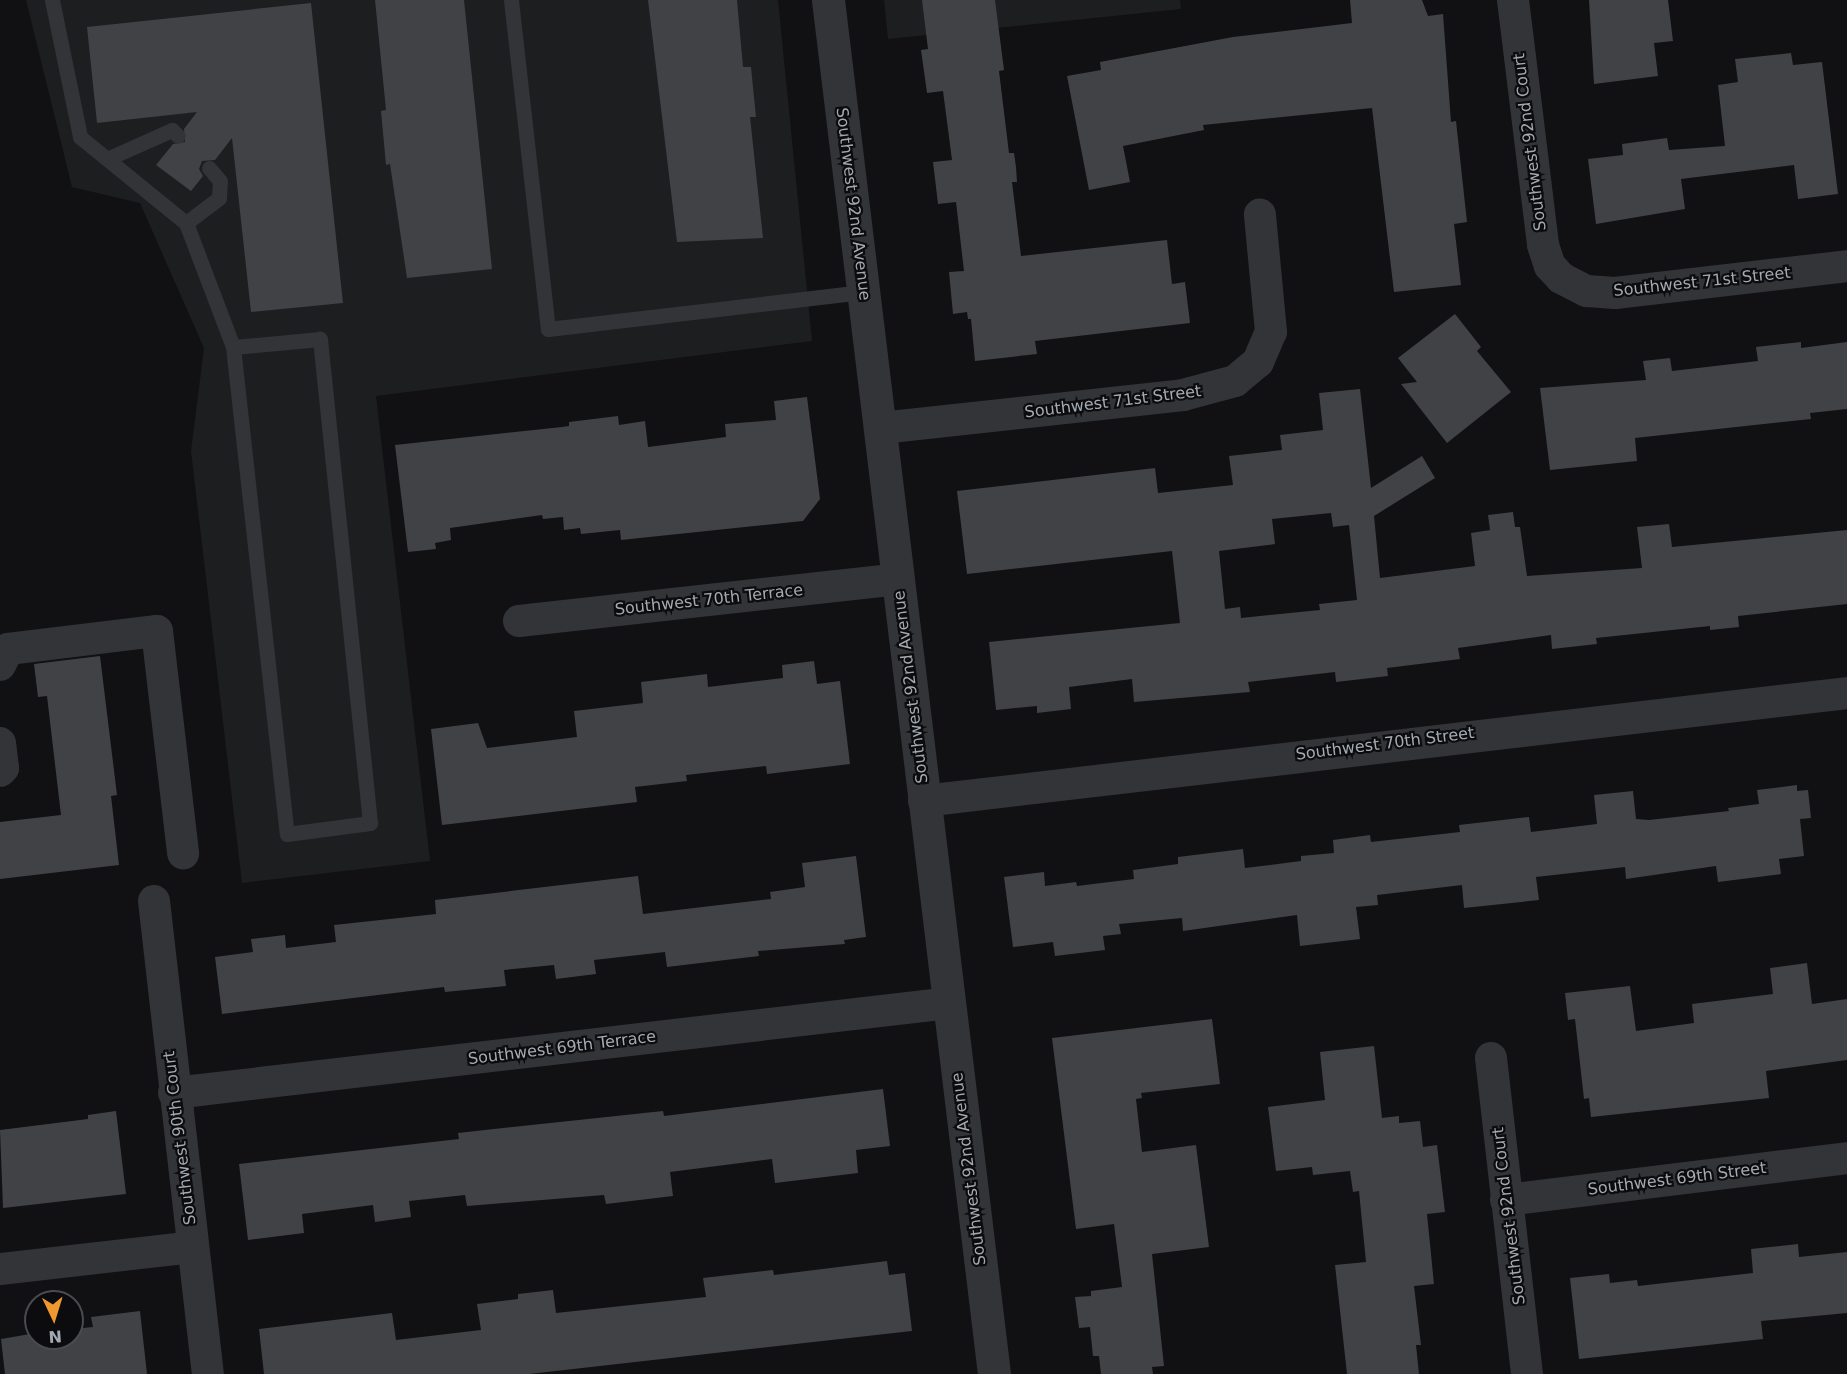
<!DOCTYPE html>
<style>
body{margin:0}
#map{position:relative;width:1847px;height:1374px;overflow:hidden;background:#111113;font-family:"DejaVu Sans",sans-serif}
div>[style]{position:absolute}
.built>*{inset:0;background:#1d1e20}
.building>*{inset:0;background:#404246}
.service>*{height:15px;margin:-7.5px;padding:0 7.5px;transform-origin:7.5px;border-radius:7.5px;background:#323438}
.minor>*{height:32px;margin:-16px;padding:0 16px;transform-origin:16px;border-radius:16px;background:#323438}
.tertiary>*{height:33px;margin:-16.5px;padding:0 16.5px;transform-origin:16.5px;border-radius:16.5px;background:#323438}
span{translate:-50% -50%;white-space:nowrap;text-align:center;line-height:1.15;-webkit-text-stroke:4.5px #0c0c0e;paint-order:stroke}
.street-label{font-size:16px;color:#a3aab3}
.north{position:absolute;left:24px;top:1290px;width:60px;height:60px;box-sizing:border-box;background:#0c0c0e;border:2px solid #484b50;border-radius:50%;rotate:176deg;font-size:16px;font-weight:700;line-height:24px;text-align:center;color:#a3aab3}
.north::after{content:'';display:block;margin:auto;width:21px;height:27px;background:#ed9930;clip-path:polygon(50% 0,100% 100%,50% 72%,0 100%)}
</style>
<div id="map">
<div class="built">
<i style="clip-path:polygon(26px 0,778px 0,812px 341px,376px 396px,430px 861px,242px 883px,191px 451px,204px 348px,140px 203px,72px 187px)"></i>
<i style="clip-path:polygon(884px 0,1180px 0,1181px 9px,888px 39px)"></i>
</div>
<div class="building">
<i style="clip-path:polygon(375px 0,464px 0,492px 269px,407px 278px,390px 164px,386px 165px,381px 111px,386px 110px)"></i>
<i style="clip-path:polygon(648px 0,737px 0,743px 67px,751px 67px,756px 117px,750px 117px,763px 238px,677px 242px)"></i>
<i style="clip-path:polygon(922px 0,995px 0,1004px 70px,999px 71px,1009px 153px,1014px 153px,1016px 167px,1017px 182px,1012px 182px,1021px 256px,1167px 240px,1172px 284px,1185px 282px,1190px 323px,1035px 341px,1037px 354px,975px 361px,971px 319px,968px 319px,967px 312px,953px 314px,949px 272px,964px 271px,956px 202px,938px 204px,933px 162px,952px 160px,943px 91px,927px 93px,921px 50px,928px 49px)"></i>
<i style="clip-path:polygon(1350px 0,1422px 0,1428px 16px,1443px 14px,1451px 122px,1456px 121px,1467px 222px,1454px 224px,1461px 285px,1394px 292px,1372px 108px,1203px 125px,1204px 130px,1123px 146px,1130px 182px,1089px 190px,1067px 76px,1101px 70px,1100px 62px,1233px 37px,1352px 23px)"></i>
<i style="clip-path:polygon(1589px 0,1668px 0,1673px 41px,1654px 43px,1658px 76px,1594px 84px)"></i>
<i style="clip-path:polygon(311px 3px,343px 303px,251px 312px,232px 138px,215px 160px,202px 161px,199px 169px,203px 176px,191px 191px,156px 165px,173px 144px,185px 142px,184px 129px,197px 112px,97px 123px,87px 27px)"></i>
<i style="clip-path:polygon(1791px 53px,1793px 65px,1822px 62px,1838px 194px,1798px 199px,1794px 165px,1681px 179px,1685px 209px,1596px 224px,1588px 159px,1623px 155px,1622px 144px,1667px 138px,1669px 150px,1725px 146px,1718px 85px,1738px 82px,1735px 59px)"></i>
<i style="clip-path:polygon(1455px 314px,1481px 347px,1477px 351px,1511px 392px,1447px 443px,1401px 384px,1417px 382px,1398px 358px)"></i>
<i style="clip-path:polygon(1801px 342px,1801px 348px,1847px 342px,1847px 409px,1810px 413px,1811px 419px,1635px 438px,1637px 461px,1550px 470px,1540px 388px,1646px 380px,1643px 361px,1670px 358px,1672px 371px,1758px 361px,1756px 347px)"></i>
<i style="clip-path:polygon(evenodd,1360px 389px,1371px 488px,1422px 456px,1435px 478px,1374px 516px,1380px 578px,1475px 566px,1471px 533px,1490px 530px,1488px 515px,1513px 512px,1515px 527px,1520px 527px,1527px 576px,1642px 568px,1637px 527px,1669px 524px,1672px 547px,1847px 530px,1847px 604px,1738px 616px,1739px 627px,1710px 630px,1710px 626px,1596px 638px,1597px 644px,1552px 649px,1551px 635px,1458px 648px,1460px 659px,1387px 668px,1388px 676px,1336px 682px,1335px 672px,1248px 682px,1250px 692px,1134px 702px,1132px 679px,1069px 687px,1071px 709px,1037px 713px,1037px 706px,996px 710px,989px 642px,1180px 623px,1172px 551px,967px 574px,957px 491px,1155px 468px,1158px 493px,1233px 485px,1229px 456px,1282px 450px,1280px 435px,1323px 430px,1319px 393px,1360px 389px,1331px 513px,1333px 527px,1349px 525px,1357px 600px,1319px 604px,1320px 610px,1241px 618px,1240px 607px,1225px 609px,1219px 551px,1275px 544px,1272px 519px,1331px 513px)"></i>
<i style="clip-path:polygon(807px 397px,820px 499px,803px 521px,621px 540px,620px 530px,581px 534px,580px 528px,564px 530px,563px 517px,543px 519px,542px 515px,450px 528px,451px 540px,435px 543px,436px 549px,408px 552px,395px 445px,562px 427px,569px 426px,569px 422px,618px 416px,619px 425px,645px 421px,648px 447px,726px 437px,725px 424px,776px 420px,774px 401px)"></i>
<i style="clip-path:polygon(100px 656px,117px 795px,111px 796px,119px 865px,0 879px,0 822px,61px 815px,47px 696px,38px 697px,34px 664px)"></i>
<i style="clip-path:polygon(814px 661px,817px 684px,840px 681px,850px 764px,767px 774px,766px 766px,686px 775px,687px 781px,635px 787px,637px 802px,442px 825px,431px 729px,478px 723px,487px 748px,577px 737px,574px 711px,643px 703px,641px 682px,707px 674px,708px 687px,783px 678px,782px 665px)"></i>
<i style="clip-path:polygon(1797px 785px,1797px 791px,1808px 790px,1811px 818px,1800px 819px,1804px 856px,1779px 859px,1781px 874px,1718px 882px,1716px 866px,1626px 879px,1625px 867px,1536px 877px,1539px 900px,1464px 908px,1462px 885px,1377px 895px,1378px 905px,1356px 907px,1360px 939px,1300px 946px,1297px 915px,1183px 931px,1182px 918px,1119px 924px,1121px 934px,1103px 936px,1105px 950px,1055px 956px,1053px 942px,1013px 947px,1004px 877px,1044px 872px,1045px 886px,1076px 882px,1077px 886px,1134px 879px,1133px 870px,1178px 864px,1178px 857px,1243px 849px,1245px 868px,1301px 861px,1301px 856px,1334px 853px,1333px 840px,1370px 835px,1371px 842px,1460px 832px,1459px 825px,1529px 817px,1531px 832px,1597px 824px,1594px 795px,1633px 791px,1636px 819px,1649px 820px,1729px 811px,1728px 808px,1759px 804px,1757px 790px)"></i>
<i style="clip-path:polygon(856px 856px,866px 937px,844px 940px,845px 944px,758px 951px,759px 956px,667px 967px,665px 952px,594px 960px,596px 974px,556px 979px,554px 965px,504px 970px,506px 986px,445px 992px,444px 987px,222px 1014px,215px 957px,253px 952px,251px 939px,285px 935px,286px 948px,336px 942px,334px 925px,436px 914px,435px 900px,638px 876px,643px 914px,771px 899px,770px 892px,805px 887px,802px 863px)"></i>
<i style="clip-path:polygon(1807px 963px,1812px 1004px,1847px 999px,1847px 1060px,1766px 1071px,1769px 1098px,1591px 1117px,1589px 1098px,1584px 1099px,1575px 1019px,1568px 1020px,1565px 993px,1630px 986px,1636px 1031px,1694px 1023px,1692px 1004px,1773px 994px,1770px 968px)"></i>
<i style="clip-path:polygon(1212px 1019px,1220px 1084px,1141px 1093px,1142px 1098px,1136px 1099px,1142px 1152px,1196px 1145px,1209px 1247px,1152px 1254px,1164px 1366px,1152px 1367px,1153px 1374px,1101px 1374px,1099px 1356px,1093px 1356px,1090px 1327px,1079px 1328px,1075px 1297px,1091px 1296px,1091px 1291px,1122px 1287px,1114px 1224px,1076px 1229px,1052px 1038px)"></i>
<i style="clip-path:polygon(1374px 1046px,1382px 1118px,1399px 1116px,1399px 1123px,1420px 1121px,1423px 1147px,1437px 1145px,1445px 1212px,1427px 1214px,1434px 1284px,1414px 1286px,1421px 1345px,1416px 1345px,1419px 1374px,1347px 1374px,1335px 1265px,1366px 1262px,1359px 1191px,1353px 1192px,1350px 1171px,1313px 1175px,1312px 1167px,1276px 1171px,1268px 1107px,1325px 1100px,1320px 1052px)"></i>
<i style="clip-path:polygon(883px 1089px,890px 1146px,856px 1150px,858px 1173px,775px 1183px,772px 1159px,670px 1172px,673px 1196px,606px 1204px,604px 1195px,467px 1206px,465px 1195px,409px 1201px,411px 1217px,375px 1222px,373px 1205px,302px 1214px,304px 1233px,248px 1240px,239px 1164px,459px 1139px,458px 1133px,503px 1128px,663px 1111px,664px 1116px)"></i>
<i style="clip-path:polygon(116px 1111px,126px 1194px,3px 1208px,0 1130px,88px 1119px,88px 1115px)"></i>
<i style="clip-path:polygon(1798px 1244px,1799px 1257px,1847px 1252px,1847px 1313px,1761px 1321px,1763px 1339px,1579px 1359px,1570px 1278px,1609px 1274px,1610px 1283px,1637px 1280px,1638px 1286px,1753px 1273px,1751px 1249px)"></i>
<i style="clip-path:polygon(887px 1261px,889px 1275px,905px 1273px,912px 1331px,529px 1374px,264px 1374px,259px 1329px,392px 1313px,396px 1340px,481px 1330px,477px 1304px,518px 1299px,518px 1294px,553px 1290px,556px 1313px,706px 1297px,703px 1278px,773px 1270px,774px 1275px)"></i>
<i style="clip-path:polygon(140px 1311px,147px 1374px,5px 1374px,1px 1339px,36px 1333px,36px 1338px,72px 1338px,72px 1329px,93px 1327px,91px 1317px)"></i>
</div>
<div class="service">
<i style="left:52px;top:0;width:140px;rotate:78.4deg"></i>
<i style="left:80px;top:137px;width:136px;rotate:39.1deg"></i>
<i style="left:186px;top:223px;width:133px;rotate:69.2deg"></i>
<i style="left:233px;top:347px;width:490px;rotate:83.7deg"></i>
<i style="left:287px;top:834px;width:84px;rotate:-7.5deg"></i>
<i style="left:370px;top:823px;width:487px;rotate:-95.9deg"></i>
<i style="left:320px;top:339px;width:87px;rotate:174.7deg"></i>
<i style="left:511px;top:0;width:331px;rotate:83.6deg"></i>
<i style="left:548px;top:329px;width:319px;rotate:-6.7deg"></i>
<i style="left:109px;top:158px;width:69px;rotate:-24deg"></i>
<i style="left:172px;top:130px;width:8px;rotate:45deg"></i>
<i style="left:186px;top:223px;width:41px;rotate:-37.1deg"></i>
<i style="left:219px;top:198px;width:17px;rotate:-87deg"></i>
<i style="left:220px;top:181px;width:17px;rotate:-130deg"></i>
</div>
<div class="minor">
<i style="left:1513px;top:0;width:247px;rotate:83deg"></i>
<i style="left:1543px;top:245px;width:22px;rotate:72deg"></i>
<i style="left:1550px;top:266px;width:16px;rotate:47deg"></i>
<i style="left:1561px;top:278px;width:29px;rotate:27deg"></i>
<i style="left:1587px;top:291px;width:28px;rotate:4deg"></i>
<i style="left:1615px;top:293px;width:234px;rotate:-6.6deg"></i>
<i style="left:881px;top:428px;width:304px;rotate:-6.2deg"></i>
<i style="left:1183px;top:395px;width:54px;rotate:-15.1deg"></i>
<i style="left:1235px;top:381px;width:30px;rotate:-40deg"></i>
<i style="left:1258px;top:362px;width:33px;rotate:-67deg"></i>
<i style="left:1271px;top:332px;width:118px;rotate:-95.4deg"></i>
<i style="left:519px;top:621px;width:382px;rotate:-6.3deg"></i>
<i style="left:0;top:665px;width:18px;rotate:-63deg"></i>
<i style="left:8px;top:649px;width:150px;rotate:-6.9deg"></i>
<i style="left:157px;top:631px;width:224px;rotate:83.3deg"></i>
<i style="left:0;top:743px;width:25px;rotate:83deg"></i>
<i style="left:3px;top:768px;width:4px;rotate:135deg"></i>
<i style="left:924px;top:801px;width:929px;rotate:-6.67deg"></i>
<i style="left:154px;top:901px;width:476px;rotate:83.5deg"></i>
<i style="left:1491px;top:1058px;width:318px;rotate:83.5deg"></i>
<i style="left:174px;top:1093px;width:780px;rotate:-6.62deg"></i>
<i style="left:1506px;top:1200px;width:344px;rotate:-7deg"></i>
<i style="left:0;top:1269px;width:194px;rotate:-6.5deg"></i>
</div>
<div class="tertiary">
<i style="left:828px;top:0;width:1384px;rotate:83.11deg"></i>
</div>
<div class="street-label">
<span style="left:1530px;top:142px;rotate:-97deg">Southwest 92nd Court</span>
<span style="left:853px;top:204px;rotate:83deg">Southwest 92nd Avenue</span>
<span style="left:1702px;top:282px;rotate:-6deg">Southwest 71st Street</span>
<span style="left:1113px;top:402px;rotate:-7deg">Southwest 71st Street</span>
<span style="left:709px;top:600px;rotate:-6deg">Southwest 70th Terrace</span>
<span style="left:911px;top:687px;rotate:-97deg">Southwest 92nd Avenue</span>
<span style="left:1385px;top:744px;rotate:-7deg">Southwest 70th Street</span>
<span style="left:562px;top:1048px;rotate:-7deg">Southwest 69th Terrace</span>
<span style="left:180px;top:1138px;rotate:-97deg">Southwest 90th Court</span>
<span style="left:969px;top:1169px;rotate:-97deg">Southwest 92nd Avenue</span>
<span style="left:1677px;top:1179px;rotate:-7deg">Southwest 69th Street</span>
<span style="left:1509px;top:1216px;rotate:-97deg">Southwest 92nd Court</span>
</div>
<div class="north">N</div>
</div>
